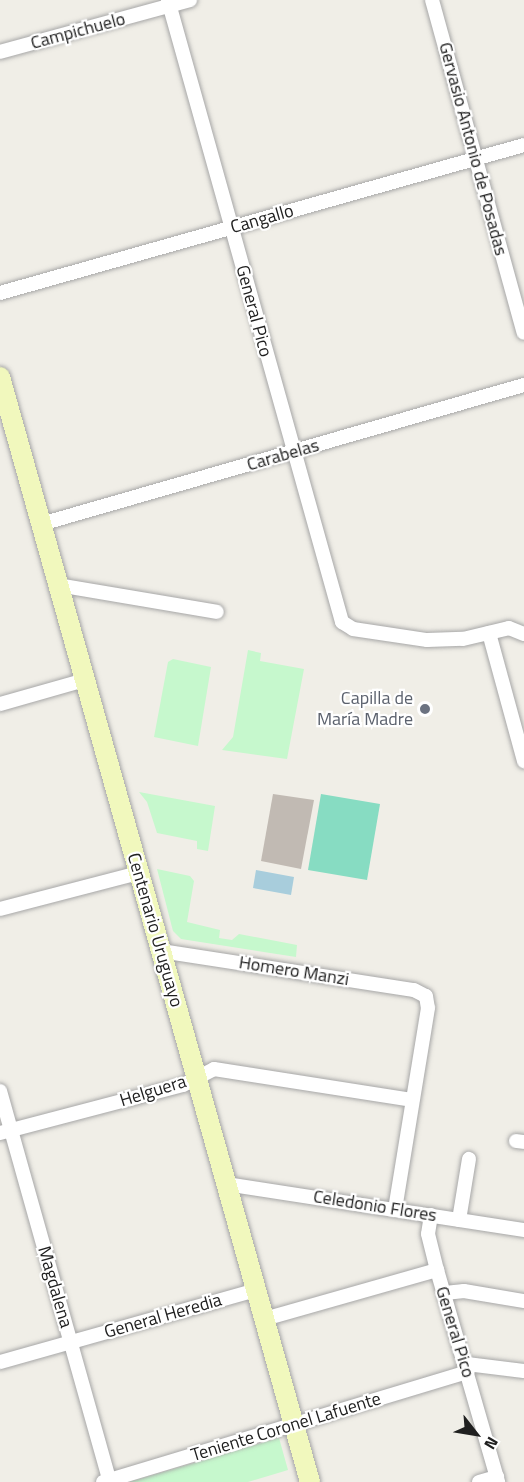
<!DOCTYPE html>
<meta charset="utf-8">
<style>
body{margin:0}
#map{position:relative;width:524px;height:1482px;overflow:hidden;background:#f0eee7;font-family:"Titillium Web",sans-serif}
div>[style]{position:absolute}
.park>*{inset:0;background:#c6f8cd}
.pitch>*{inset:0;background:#87dcc2}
.water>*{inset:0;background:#a8cddc}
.building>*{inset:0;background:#c1bab3}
.roads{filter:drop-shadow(0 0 2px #a7a7a7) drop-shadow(0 0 2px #a7a7a7)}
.minor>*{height:14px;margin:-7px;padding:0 7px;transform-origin:7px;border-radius:7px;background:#fff}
.secondary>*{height:20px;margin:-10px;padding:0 10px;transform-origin:10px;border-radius:10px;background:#f1f8bd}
.dots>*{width:16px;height:16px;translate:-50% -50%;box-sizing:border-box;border:3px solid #fff;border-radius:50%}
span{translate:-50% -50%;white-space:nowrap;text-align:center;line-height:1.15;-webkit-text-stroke:4.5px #fff;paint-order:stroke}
.street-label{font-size:18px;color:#202020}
.worship-label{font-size:18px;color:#5b616d}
.right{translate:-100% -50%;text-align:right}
.north{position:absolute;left:446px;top:1404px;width:60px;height:60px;-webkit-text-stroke:4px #fff;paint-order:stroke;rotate:121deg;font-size:16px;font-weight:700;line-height:24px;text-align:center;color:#202020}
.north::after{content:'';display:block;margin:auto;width:21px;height:27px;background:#202020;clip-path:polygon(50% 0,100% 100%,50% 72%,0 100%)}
</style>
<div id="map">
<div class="park">
<i style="clip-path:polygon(248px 650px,261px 653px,260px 661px,304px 669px,287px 759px,222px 750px,233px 737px)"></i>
<i style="clip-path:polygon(173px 659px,211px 667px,198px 746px,154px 737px,168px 662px)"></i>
<i style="clip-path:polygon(139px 792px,215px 806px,208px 851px,197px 849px,197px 841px,157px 833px,147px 802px)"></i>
<i style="clip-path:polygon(157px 869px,190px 876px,194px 881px,187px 922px,220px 930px,219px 938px,232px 940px,239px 934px,297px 945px,296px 957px,181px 939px,173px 931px)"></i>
<i style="clip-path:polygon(279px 1438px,288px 1470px,248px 1482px,129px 1482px)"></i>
</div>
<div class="pitch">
<i style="clip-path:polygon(321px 794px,380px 804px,367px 880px,308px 870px)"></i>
</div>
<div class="water">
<i style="clip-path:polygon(256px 870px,294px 877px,291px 895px,253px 888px)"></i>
</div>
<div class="building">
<i style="clip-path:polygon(273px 794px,314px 800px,301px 869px,261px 861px)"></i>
</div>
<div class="roads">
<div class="minor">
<i style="left:168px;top:0;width:646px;rotate:74.37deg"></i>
<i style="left:342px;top:622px;width:13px;rotate:32deg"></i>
<i style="left:353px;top:629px;width:75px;rotate:8.5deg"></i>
<i style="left:427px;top:640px;width:36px;rotate:-2deg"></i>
<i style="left:463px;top:639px;width:47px;rotate:-13.4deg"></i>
<i style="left:509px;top:628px;width:16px;rotate:22deg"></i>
<i style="left:432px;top:0;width:345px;rotate:74.6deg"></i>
<i style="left:0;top:52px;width:197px;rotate:-15.3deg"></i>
<i style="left:0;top:293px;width:544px;rotate:-15.77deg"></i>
<i style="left:41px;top:524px;width:503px;rotate:-16.06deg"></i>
<i style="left:58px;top:585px;width:161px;rotate:9.6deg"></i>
<i style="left:489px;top:633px;width:133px;rotate:74.7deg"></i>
<i style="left:0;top:704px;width:88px;rotate:-15.8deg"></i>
<i style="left:0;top:909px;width:143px;rotate:-14.6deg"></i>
<i style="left:161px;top:951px;width:256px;rotate:8.8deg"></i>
<i style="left:414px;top:990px;width:13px;rotate:27deg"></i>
<i style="left:426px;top:996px;width:12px;rotate:81deg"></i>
<i style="left:428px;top:1008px;width:204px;rotate:99.3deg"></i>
<i style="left:0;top:1091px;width:406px;rotate:74.3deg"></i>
<i style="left:0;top:1133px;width:189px;rotate:-14.7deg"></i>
<i style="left:183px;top:1085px;width:35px;rotate:-27deg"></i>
<i style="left:214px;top:1069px;width:200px;rotate:8.9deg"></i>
<i style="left:516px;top:1141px;width:8px;rotate:7deg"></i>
<i style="left:226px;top:1184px;width:302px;rotate:8.8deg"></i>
<i style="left:431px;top:1215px;width:19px;rotate:99deg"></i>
<i style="left:428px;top:1234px;width:37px;rotate:76deg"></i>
<i style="left:437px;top:1270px;width:221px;rotate:73.9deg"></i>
<i style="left:459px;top:1220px;width:62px;rotate:-80.7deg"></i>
<i style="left:445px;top:1293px;width:19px;rotate:-6deg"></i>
<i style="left:464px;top:1291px;width:61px;rotate:9.5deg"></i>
<i style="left:264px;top:1319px;width:180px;rotate:-15.8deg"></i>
<i style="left:0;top:1362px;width:266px;rotate:-15.7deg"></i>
<i style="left:467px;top:1364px;width:57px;rotate:7deg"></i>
<i style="left:103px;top:1482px;width:381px;rotate:-16.8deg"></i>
<i style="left:479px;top:1482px;width:19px;rotate:-16deg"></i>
</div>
<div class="secondary">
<i style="left:0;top:377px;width:1148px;rotate:74.33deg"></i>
</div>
</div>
<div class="dots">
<i style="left:425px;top:709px;background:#6b7280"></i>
</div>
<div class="street-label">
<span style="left:78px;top:31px;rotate:-15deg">Campichuelo</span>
<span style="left:473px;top:149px;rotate:75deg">Gervasio Antonio de Posadas</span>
<span style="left:262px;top:219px;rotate:-16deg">Cangallo</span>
<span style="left:254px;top:311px;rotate:75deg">General Pico</span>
<span style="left:283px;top:455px;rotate:-16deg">Carabelas</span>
<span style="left:155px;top:930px;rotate:74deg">Centenario Uruguayo</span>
<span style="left:294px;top:971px;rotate:9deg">Homero Manzi</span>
<span style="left:153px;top:1091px;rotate:-17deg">Helguera</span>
<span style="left:375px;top:1206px;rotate:9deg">Celedonio Flores</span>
<span style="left:55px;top:1287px;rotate:74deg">Magdalena</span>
<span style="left:163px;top:1316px;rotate:-16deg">General Heredia</span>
<span style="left:455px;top:1332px;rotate:73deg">General Pico</span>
<span style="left:286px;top:1427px;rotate:-17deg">Teniente Coronel Lafuente</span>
</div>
<div class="worship-label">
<span class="right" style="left:413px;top:709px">Capilla de<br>María Madre</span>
</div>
<div class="north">N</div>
</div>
